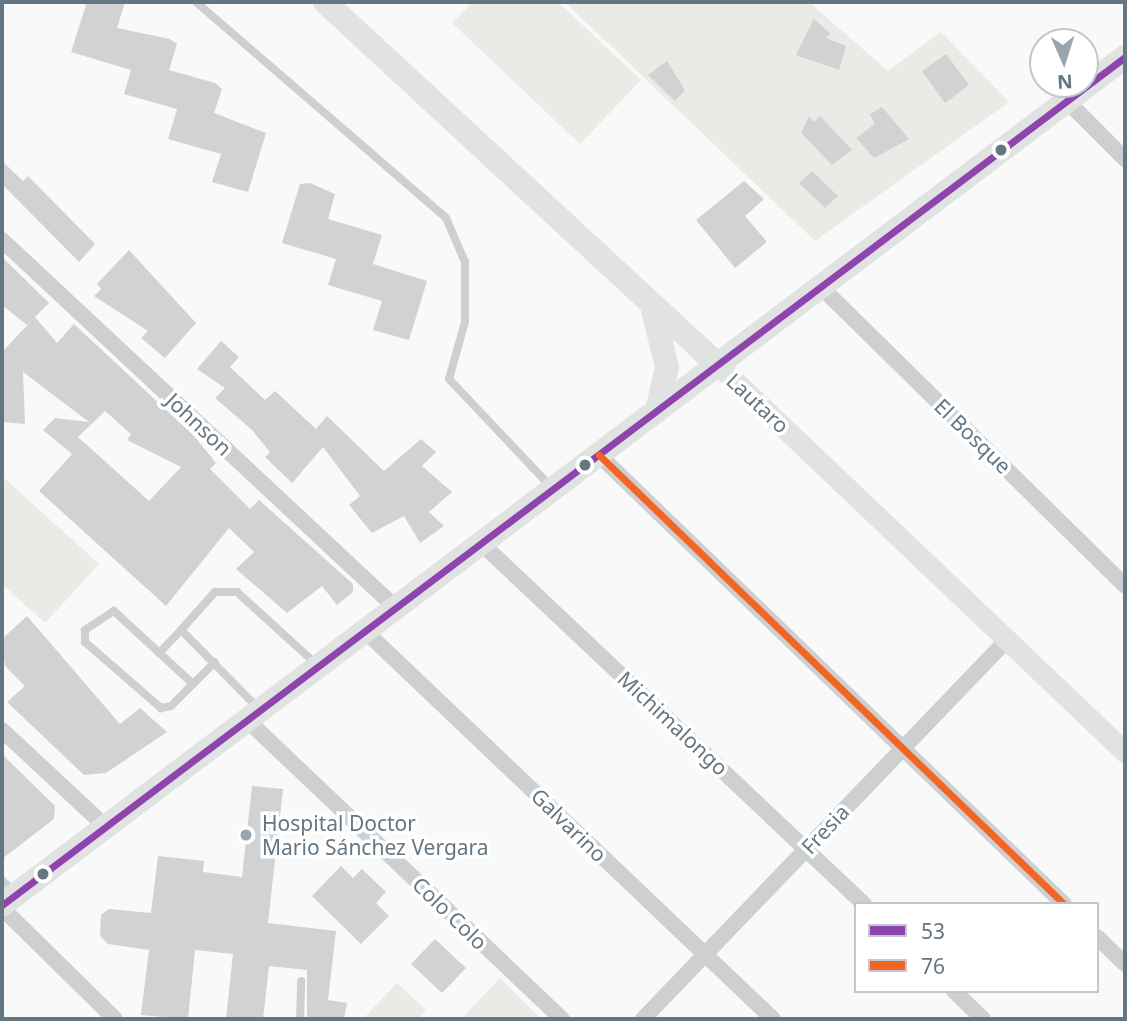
<!DOCTYPE html>
<meta charset="utf-8">
<style>
body{margin:0}
#map{position:relative;width:1127px;height:1021px;overflow:hidden;background:#f9f9f9;font-family:"Noto Sans",sans-serif}
div>[style]{position:absolute}
.green>*{inset:0;background:#e8ebe6}
.building>*{inset:0;background:#d0d2d3}
.lane>*{height:8px;margin:-4px;padding:0 4px;transform-origin:4px;border-radius:4px;background:#cecfd0}
.street>*{height:16px;margin:-8px;padding:0 8px;transform-origin:8px;border-radius:8px;background:#cecfd0}
.secondary>*{height:21px;margin:-10.5px;padding:0 10.5px;transform-origin:10.5px;border-radius:10.5px;background:#e1e2e2}
.primary>*{height:24px;margin:-12px;padding:0 12px;transform-origin:12px;border-radius:12px;background:#e1e2e2}
.bus-1>*{height:7px;margin:-3.5px;padding:0 3.5px;transform-origin:3.5px;border-radius:3.5px;background:#8e44ad}
.bus-2>*{height:7px;margin:-3.5px;padding:0 3.5px;transform-origin:3.5px;border-radius:3.5px;background:#f26522}
.dots>*{width:19px;height:19px;translate:-50% -50%;box-sizing:border-box;border:4px solid #fff;border-radius:50%}
span{translate:-50% -50%;white-space:nowrap;text-align:center;line-height:1.15;-webkit-text-stroke:7px #fff;paint-order:stroke}
.street-label{font-size:21px;color:#657683}
.poi-label{font-size:21px;color:#657683}
.left{translate:0 -50%;text-align:left}
.frame{position:absolute;inset:0;border:4px solid #657683;pointer-events:none}
.legend{position:absolute;left:854px;top:902px;width:245px;height:91px;box-sizing:border-box;background:#fff;border:2px solid #c1c8cd;margin:0;padding:9px 12px;list-style:none;font-size:21px;color:#657683}
.legend li{display:flex;align-items:center;gap:14px;height:35px}
.legend b{width:35px;border:2px solid #c1c8cd}
.north{position:absolute;left:1029px;top:28px;width:70px;height:70px;box-sizing:border-box;background:#fff;border:2px solid #c1c8cd;border-radius:50%;rotate:177deg;font-size:19px;font-weight:700;line-height:28px;text-align:center;color:#657683}
.north::after{content:'';display:block;margin:auto;width:24px;height:32px;background:#99a4ac;clip-path:polygon(50% 0,100% 100%,50% 72%,0 100%)}
</style>
<div id="map">
<div class="green">
<i style="clip-path:polygon(473px 2px,558px 2px,641px 80px,580px 144px,452px 23px)"></i>
<i style="clip-path:polygon(565px 2px,809px 2px,888px 71px,941px 32px,1009px 102px,815px 241px)"></i>
<i style="clip-path:polygon(2px 476px,99px 564px,45px 623px,2px 584px)"></i>
<i style="clip-path:polygon(500px 978px,541px 1019px,461px 1019px)"></i>
<i style="clip-path:polygon(397px 983px,426px 1010px,417px 1019px,363px 1019px)"></i>
</div>
<div class="building">
<i style="clip-path:polygon(87px 2px,125px 2px,117px 28px,170px 39px,177px 44px,169px 70px,215px 83px,222px 89px,214px 113px,266px 133px,248px 192px,212px 182px,221px 154px,168px 139px,177px 109px,124px 94px,131px 70px,71px 52px)"></i>
<i style="clip-path:polygon(814px 19px,830px 33px,826px 38px,846px 46px,839px 70px,796px 55px)"></i>
<i style="clip-path:polygon(946px 54px,969px 85px,945px 103px,922px 71px)"></i>
<i style="clip-path:polygon(667px 61px,685px 90px,675px 101px,648px 75px)"></i>
<i style="clip-path:polygon(882px 107px,909px 139px,874px 158px,856px 138px,875px 124px,870px 114px)"></i>
<i style="clip-path:polygon(820px 116px,852px 150px,832px 165px,801px 133px,809px 117px,814px 122px)"></i>
<i style="clip-path:polygon(2px 161px,23px 181px,28px 176px,95px 244px,79px 262px,2px 184px)"></i>
<i style="clip-path:polygon(812px 171px,838px 196px,825px 208px,799px 183px)"></i>
<i style="clip-path:polygon(744px 181px,764px 199px,745px 216px,767px 242px,735px 268px,696px 220px)"></i>
<i style="clip-path:polygon(310px 183px,335px 194px,328px 219px,382px 235px,373px 264px,427px 281px,409px 340px,373px 330px,382px 301px,328px 285px,336px 259px,282px 243px,300px 184px)"></i>
<i style="clip-path:polygon(129px 250px,196px 323px,165px 358px,141px 338px,148px 331px,94px 296px,101px 289px,97px 284px)"></i>
<i style="clip-path:polygon(2px 257px,49px 303px,27px 325px,2px 305px)"></i>
<i style="clip-path:polygon(evenodd,35px 317px,57px 343px,74px 324px,194px 436px,216px 463px,210px 469px,250px 509px,259px 500px,353px 584px,353px 592px,337px 605px,322px 586px,287px 613px,236px 569px,254px 552px,229px 528px,166px 606px,39px 491px,72px 454px,43px 430px,55px 418px,89px 422px,23px 372px,25px 424px,2px 422px,2px 352px,35px 317px,105px 411px,131px 434px,127px 440px,181px 467px,149px 501px,78px 437px,105px 411px)"></i>
<i style="clip-path:polygon(221px 341px,239px 357px,230px 367px,265px 400px,275px 391px,316px 429px,327px 416px,384px 471px,421px 439px,436px 452px,422px 466px,452px 492px,429px 512px,444px 526px,420px 543px,404px 516px,372px 533px,349px 505px,360px 496px,323px 447px,292px 483px,265px 457px,270px 452px,252px 430px,215px 398px,225px 388px,197px 369px)"></i>
<i style="clip-path:polygon(27px 616px,120px 724px,140px 708px,167px 732px,106px 773px,84px 775px,7px 702px,25px 686px,5px 666px,2px 639px)"></i>
<i style="clip-path:polygon(2px 754px,55px 806px,54px 819px,2px 859px)"></i>
<i style="clip-path:polygon(252px 786px,283px 789px,268px 923px,336px 931px,328px 1000px,347px 1003px,344px 1019px,307px 1019px,307px 970px,269px 966px,263px 1019px,226px 1019px,233px 954px,195px 950px,188px 1019px,141px 1015px,149px 950px,108px 944px,100px 936px,101px 915px,109px 909px,151px 913px,158px 856px,204px 861px,203px 872px,242px 877px)"></i>
<i style="clip-path:polygon(341px 866px,353px 878px,362px 869px,386px 892px,376px 903px,389px 916px,361px 944px,312px 896px)"></i>
<i style="clip-path:polygon(435px 939px,466px 968px,442px 993px,411px 964px)"></i>
</div>
<div class="lane">
<i style="left:196px;top:2px;width:330px;rotate:40.8deg"></i>
<i style="left:446px;top:218px;width:48px;rotate:66.6deg"></i>
<i style="left:465px;top:262px;width:60px;rotate:90deg"></i>
<i style="left:465px;top:322px;width:59px;rotate:105.7deg"></i>
<i style="left:449px;top:379px;width:149px;rotate:46.6deg"></i>
<i style="left:159px;top:653px;width:32px;rotate:-46deg"></i>
<i style="left:193px;top:684px;width:108px;rotate:-137.3deg"></i>
<i style="left:114px;top:611px;width:35px;rotate:147deg"></i>
<i style="left:85px;top:630px;width:12px;rotate:90deg"></i>
<i style="left:85px;top:642px;width:101px;rotate:41deg"></i>
<i style="left:161px;top:708px;width:10px;rotate:-11deg"></i>
<i style="left:171px;top:706px;width:62px;rotate:-45deg"></i>
<i style="left:257px;top:707px;width:108px;rotate:-134.6deg"></i>
<i style="left:181px;top:630px;width:51px;rotate:-48.2deg"></i>
<i style="left:215px;top:592px;width:22px"></i>
<i style="left:237px;top:592px;width:107px;rotate:42.3deg"></i>
<i style="left:2px;top:880px;width:17px;rotate:45deg"></i>
<i style="left:300px;top:1019px;width:38px;rotate:-88deg"></i>
</div>
<div class="street">
<i style="left:1067px;top:101px;width:82px;rotate:45deg"></i>
<i style="left:2px;top:240px;width:539px;rotate:43.05deg"></i>
<i style="left:821px;top:287px;width:426px;rotate:44.5deg"></i>
<i style="left:599px;top:455px;width:646px;rotate:44deg"></i>
<i style="left:481px;top:543px;width:526px;rotate:43.31deg"></i>
<i style="left:365px;top:631px;width:563px;rotate:43.56deg"></i>
<i style="left:247px;top:720px;width:434px;rotate:43.5deg"></i>
<i style="left:2px;top:730px;width:142px;rotate:43deg"></i>
<i style="left:2px;top:908px;width:158px;rotate:44.5deg"></i>
<i style="left:1097px;top:937px;width:39px;rotate:44deg"></i>
<i style="left:954px;top:991px;width:40px;rotate:44deg"></i>
<i style="left:643px;top:1019px;width:525px;rotate:-46.16deg"></i>
</div>
<div class="secondary">
<i style="left:718px;top:365px;width:562px;rotate:43.56deg"></i>
</div>
<div class="primary">
<i style="left:325px;top:2px;width:535px;rotate:42.73deg"></i>
<i style="left:653px;top:310px;width:59px;rotate:76.2deg"></i>
<i style="left:667px;top:367px;width:45px;rotate:102.8deg"></i>
<i style="left:2px;top:905px;width:1407px;rotate:-37.06deg"></i>
</div>
<div class="bus-1">
<i style="left:2px;top:905px;width:1407px;rotate:-37.06deg"></i>
</div>
<div class="bus-2">
<i style="left:599px;top:455px;width:646px;rotate:44deg"></i>
</div>
<div class="dots">
<i style="left:1001px;top:150px;background:#657683"></i>
<i style="left:585px;top:465px;background:#657683"></i>
<i style="left:246px;top:835px;background:#99a4ac"></i>
<i style="left:43px;top:874px;background:#657683"></i>
</div>
<div class="street-label">
<span style="left:758px;top:403px;rotate:43deg">Lautaro</span>
<span style="left:199px;top:424px;rotate:43deg">Johnson</span>
<span style="left:973px;top:436px;rotate:44deg">El Bosque</span>
<span style="left:673px;top:723px;rotate:43deg">Michimalongo</span>
<span style="left:569px;top:825px;rotate:44deg">Galvarino</span>
<span style="left:825px;top:829px;rotate:-47deg">Fresia</span>
<span style="left:450px;top:913px;rotate:44deg">Colo Colo</span>
</div>
<div class="poi-label">
<span class="left" style="left:262px;top:835px">Hospital Doctor<br>Mario Sánchez Vergara</span>
</div>
<div class="frame"></div>
<ul class="legend">
<li><b style="height:9px;background:#8e44ad"></b>53</li>
<li><b style="height:9px;background:#f26522"></b>76</li>
</ul>
<div class="north">N</div>
</div>
